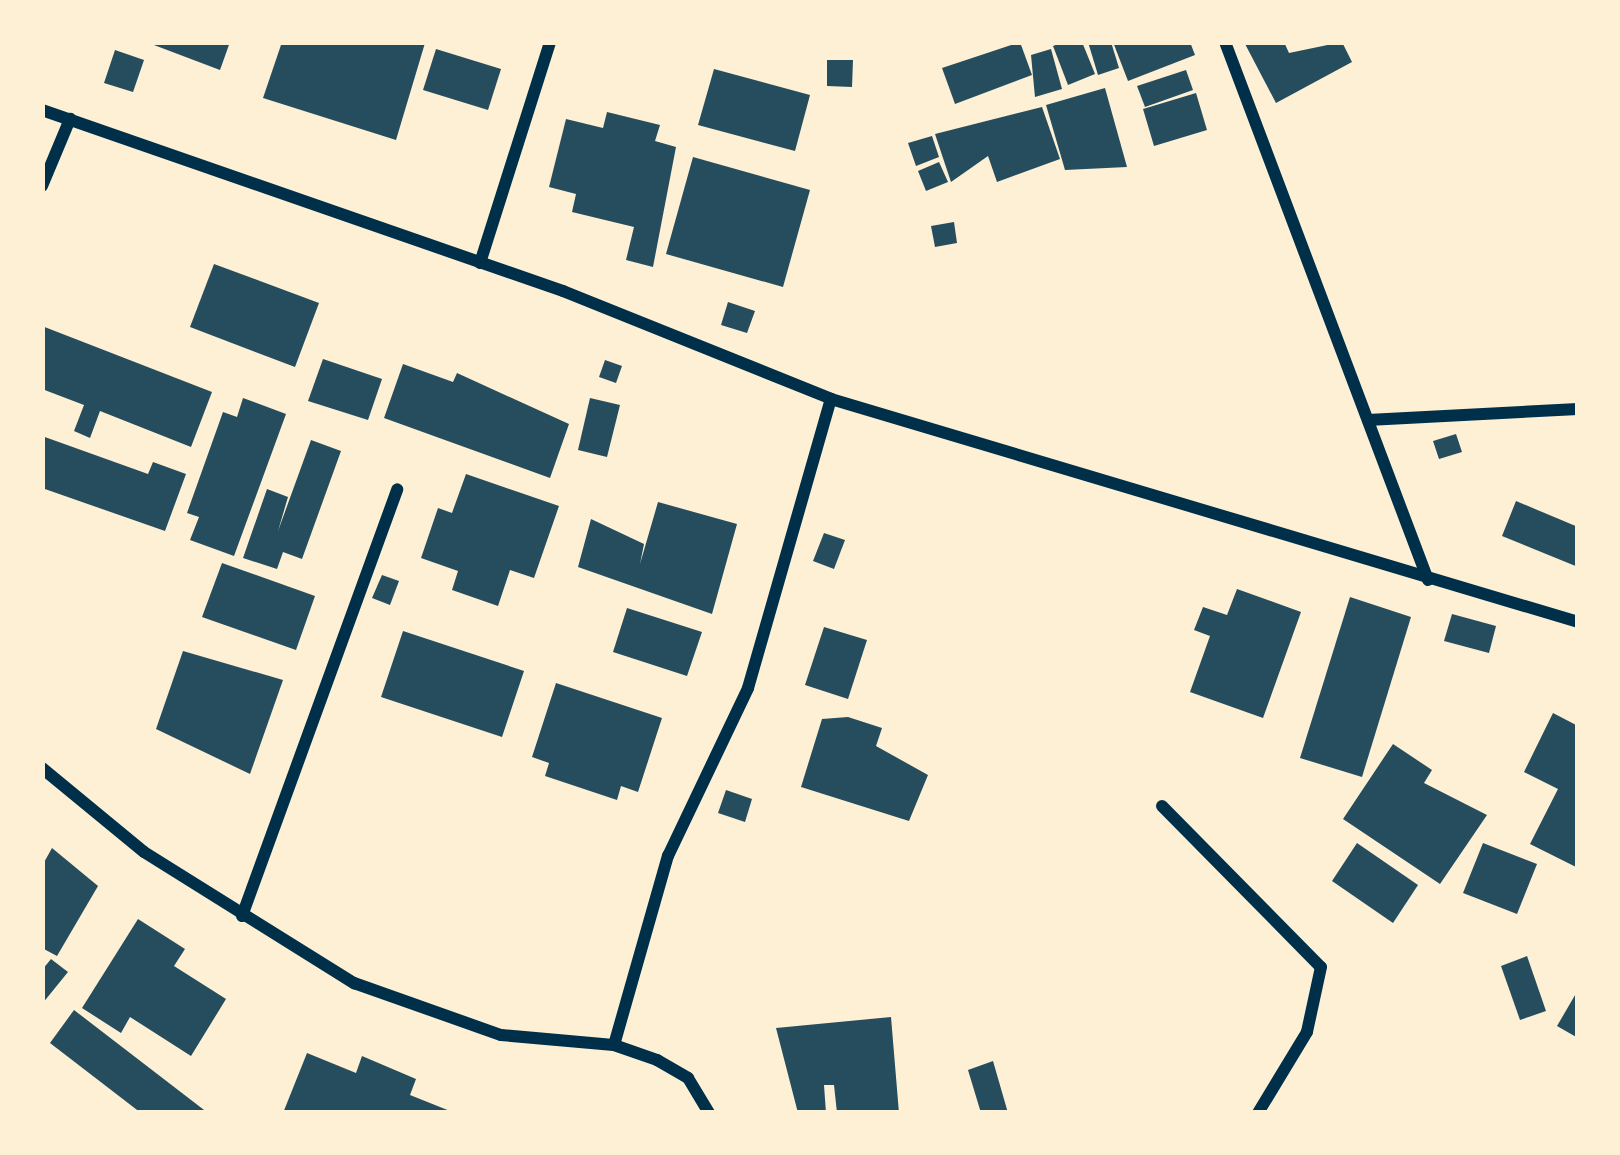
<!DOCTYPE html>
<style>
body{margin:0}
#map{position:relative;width:1620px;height:1155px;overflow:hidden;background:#fdf0d5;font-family:"Fira Sans Condensed",sans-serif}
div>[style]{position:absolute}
.building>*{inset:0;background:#264d5e}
.minor>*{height:12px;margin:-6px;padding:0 6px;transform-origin:6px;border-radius:6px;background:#003049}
span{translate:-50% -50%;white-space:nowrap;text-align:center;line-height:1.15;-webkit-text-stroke:12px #fdf0d5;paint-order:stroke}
.frame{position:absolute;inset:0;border:45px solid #fdf0d5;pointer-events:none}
</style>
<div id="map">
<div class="building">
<i style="clip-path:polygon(146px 42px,230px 42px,220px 70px)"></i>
<i style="clip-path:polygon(282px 42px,425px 43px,396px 140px,263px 98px)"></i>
<i style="clip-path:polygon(1020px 42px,1032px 75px,955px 104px,942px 68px)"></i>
<i style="clip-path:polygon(1063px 42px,1082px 42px,1095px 74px,1068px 85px,1053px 46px)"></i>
<i style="clip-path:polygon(1088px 42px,1111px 42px,1119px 68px,1098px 75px)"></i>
<i style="clip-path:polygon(1113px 42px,1190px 42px,1195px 55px,1128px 81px)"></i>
<i style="clip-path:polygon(1244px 42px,1284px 42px,1289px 53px,1342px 42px,1352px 62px,1276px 103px)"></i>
<i style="clip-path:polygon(436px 49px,501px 69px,488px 110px,423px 90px)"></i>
<i style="clip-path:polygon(1051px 49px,1062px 89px,1035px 97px,1031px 55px)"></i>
<i style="clip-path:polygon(115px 50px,144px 60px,133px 92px,104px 83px)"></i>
<i style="clip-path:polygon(827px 60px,853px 60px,852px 87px,827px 86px)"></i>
<i style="clip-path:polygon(714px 69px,810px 95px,795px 151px,698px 125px)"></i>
<i style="clip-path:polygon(1186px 70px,1193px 90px,1145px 107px,1137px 86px)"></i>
<i style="clip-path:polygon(1105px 88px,1127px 167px,1065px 170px,1046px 105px)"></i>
<i style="clip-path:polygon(1196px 93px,1207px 130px,1154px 146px,1143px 109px)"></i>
<i style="clip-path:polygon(1042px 107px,1060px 159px,997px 182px,988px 156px,951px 182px,935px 134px)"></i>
<i style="clip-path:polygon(607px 112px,660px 125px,655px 141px,676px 147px,653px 267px,626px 260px,634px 227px,572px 212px,576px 194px,549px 187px,566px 119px,603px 128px)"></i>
<i style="clip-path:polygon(932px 136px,939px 157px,916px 166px,908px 143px)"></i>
<i style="clip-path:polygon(693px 157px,810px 190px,783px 287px,666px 254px)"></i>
<i style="clip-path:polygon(939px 162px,948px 182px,926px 191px,918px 171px)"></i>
<i style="clip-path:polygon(954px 222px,957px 243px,935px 247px,931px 226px)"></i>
<i style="clip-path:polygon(214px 264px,319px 303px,295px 367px,190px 327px)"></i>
<i style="clip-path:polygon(728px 302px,755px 311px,747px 333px,721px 325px)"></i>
<i style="clip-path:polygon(42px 326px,212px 392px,191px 447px,100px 411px,90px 438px,74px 431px,84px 405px,42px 389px)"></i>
<i style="clip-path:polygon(323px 359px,382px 379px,368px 420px,308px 401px)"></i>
<i style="clip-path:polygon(605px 360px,622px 366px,616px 383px,599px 377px)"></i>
<i style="clip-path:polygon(403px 364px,453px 382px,457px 373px,569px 424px,550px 478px,384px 418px)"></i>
<i style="clip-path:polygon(243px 398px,286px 414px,234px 556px,190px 540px,199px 517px,187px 513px,223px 412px,237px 417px)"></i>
<i style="clip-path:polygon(590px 398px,620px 405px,607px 457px,578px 450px)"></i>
<i style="clip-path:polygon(1456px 434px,1462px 452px,1439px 459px,1433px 441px)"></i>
<i style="clip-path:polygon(42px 436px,148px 474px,153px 462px,186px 474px,165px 531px,42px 488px)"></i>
<i style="clip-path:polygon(311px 440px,341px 451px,302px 559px,283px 552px,277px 569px,243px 558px,267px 489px,288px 497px,278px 531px)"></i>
<i style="clip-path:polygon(466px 474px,559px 506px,534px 578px,510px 570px,498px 606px,452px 590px,458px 571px,421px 558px,438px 508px,452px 513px)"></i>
<i style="clip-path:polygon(1516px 501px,1578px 527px,1578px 567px,1502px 536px)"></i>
<i style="clip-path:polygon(658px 502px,737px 524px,712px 614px,578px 567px,591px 519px,644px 544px,640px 564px)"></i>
<i style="clip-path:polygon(824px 533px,845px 540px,834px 569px,813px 561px)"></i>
<i style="clip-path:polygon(222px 563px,315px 596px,296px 650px,202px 617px)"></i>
<i style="clip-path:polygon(382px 575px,399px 581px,390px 605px,372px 598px)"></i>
<i style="clip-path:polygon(1237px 589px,1301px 612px,1263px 718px,1190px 692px,1210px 636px,1194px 630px,1203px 607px,1227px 615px)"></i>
<i style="clip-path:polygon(1350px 597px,1411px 617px,1362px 777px,1300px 758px)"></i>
<i style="clip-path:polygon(627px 608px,702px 632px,687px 676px,613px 652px)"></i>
<i style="clip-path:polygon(1452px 614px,1496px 626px,1489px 653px,1444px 641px)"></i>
<i style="clip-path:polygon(824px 627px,867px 640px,848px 699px,805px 685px)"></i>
<i style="clip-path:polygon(403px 631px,524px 671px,502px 737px,381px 697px)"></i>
<i style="clip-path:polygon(183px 651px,283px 680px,250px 774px,156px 729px)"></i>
<i style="clip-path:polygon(556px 683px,662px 718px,638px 792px,621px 786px,617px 800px,545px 776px,549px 763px,532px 757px)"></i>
<i style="clip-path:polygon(1553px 713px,1578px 726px,1578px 868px,1530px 844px,1558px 789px,1524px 772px)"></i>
<i style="clip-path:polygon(848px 717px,882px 728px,876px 746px,928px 775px,909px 821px,801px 787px,822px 719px)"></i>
<i style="clip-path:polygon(1393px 744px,1432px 770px,1424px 783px,1487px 815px,1440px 884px,1343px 819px)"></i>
<i style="clip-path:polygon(726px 790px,752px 799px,745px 822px,718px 813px)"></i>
<i style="clip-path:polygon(1357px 843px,1418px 885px,1393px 923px,1332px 881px)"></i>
<i style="clip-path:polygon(1483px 843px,1537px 864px,1517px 914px,1463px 893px)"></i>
<i style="clip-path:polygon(52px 848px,98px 886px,57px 956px,42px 948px,42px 866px)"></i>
<i style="clip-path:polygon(138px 919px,185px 949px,174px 966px,226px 999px,191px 1056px,130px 1017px,121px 1033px,82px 1008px)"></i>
<i style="clip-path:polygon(1527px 956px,1546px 1011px,1520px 1020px,1501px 966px)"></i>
<i style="clip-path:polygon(51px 959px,68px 972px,42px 1004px,42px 970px)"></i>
<i style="clip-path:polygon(1578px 990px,1578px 1038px,1557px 1026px)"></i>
<i style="clip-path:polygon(74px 1010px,208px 1113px,141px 1113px,50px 1043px)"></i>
<i style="clip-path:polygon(891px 1017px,899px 1113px,837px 1113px,834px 1085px,824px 1085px,826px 1113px,798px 1113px,776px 1028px)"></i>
<i style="clip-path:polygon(307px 1053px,356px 1073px,362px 1056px,416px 1079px,410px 1095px,455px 1113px,283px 1113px)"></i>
<i style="clip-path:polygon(993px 1061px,1008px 1113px,981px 1113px,968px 1070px)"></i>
</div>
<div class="minor">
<i style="left:1225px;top:42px;width:575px;rotate:69.33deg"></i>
<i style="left:42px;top:110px;width:552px;rotate:19.16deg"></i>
<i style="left:563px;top:291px;width:289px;rotate:21.9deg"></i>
<i style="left:831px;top:399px;width:780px;rotate:16.62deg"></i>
<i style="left:42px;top:186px;width:73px;rotate:-67.3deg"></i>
<i style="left:480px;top:263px;width:232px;rotate:-72.4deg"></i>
<i style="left:1368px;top:420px;width:210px;rotate:-3deg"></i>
<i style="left:42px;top:768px;width:132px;rotate:39.5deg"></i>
<i style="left:144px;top:852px;width:248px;rotate:32deg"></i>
<i style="left:354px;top:983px;width:156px;rotate:19.5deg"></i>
<i style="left:501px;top:1035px;width:113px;rotate:5.1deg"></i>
<i style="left:614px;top:1045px;width:46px;rotate:19.2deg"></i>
<i style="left:657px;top:1060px;width:36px;rotate:30deg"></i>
<i style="left:688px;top:1078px;width:41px;rotate:59deg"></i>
<i style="left:1162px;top:806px;width:226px;rotate:45.4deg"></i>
<i style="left:1321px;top:967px;width:66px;rotate:102.2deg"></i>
<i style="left:1307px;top:1032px;width:95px;rotate:121.2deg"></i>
<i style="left:242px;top:916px;width:454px;rotate:-70deg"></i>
<i style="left:614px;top:1045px;width:197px;rotate:-74.1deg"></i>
<i style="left:668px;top:856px;width:186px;rotate:-64.5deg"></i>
<i style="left:748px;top:688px;width:301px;rotate:-74deg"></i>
</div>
<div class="frame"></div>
</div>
